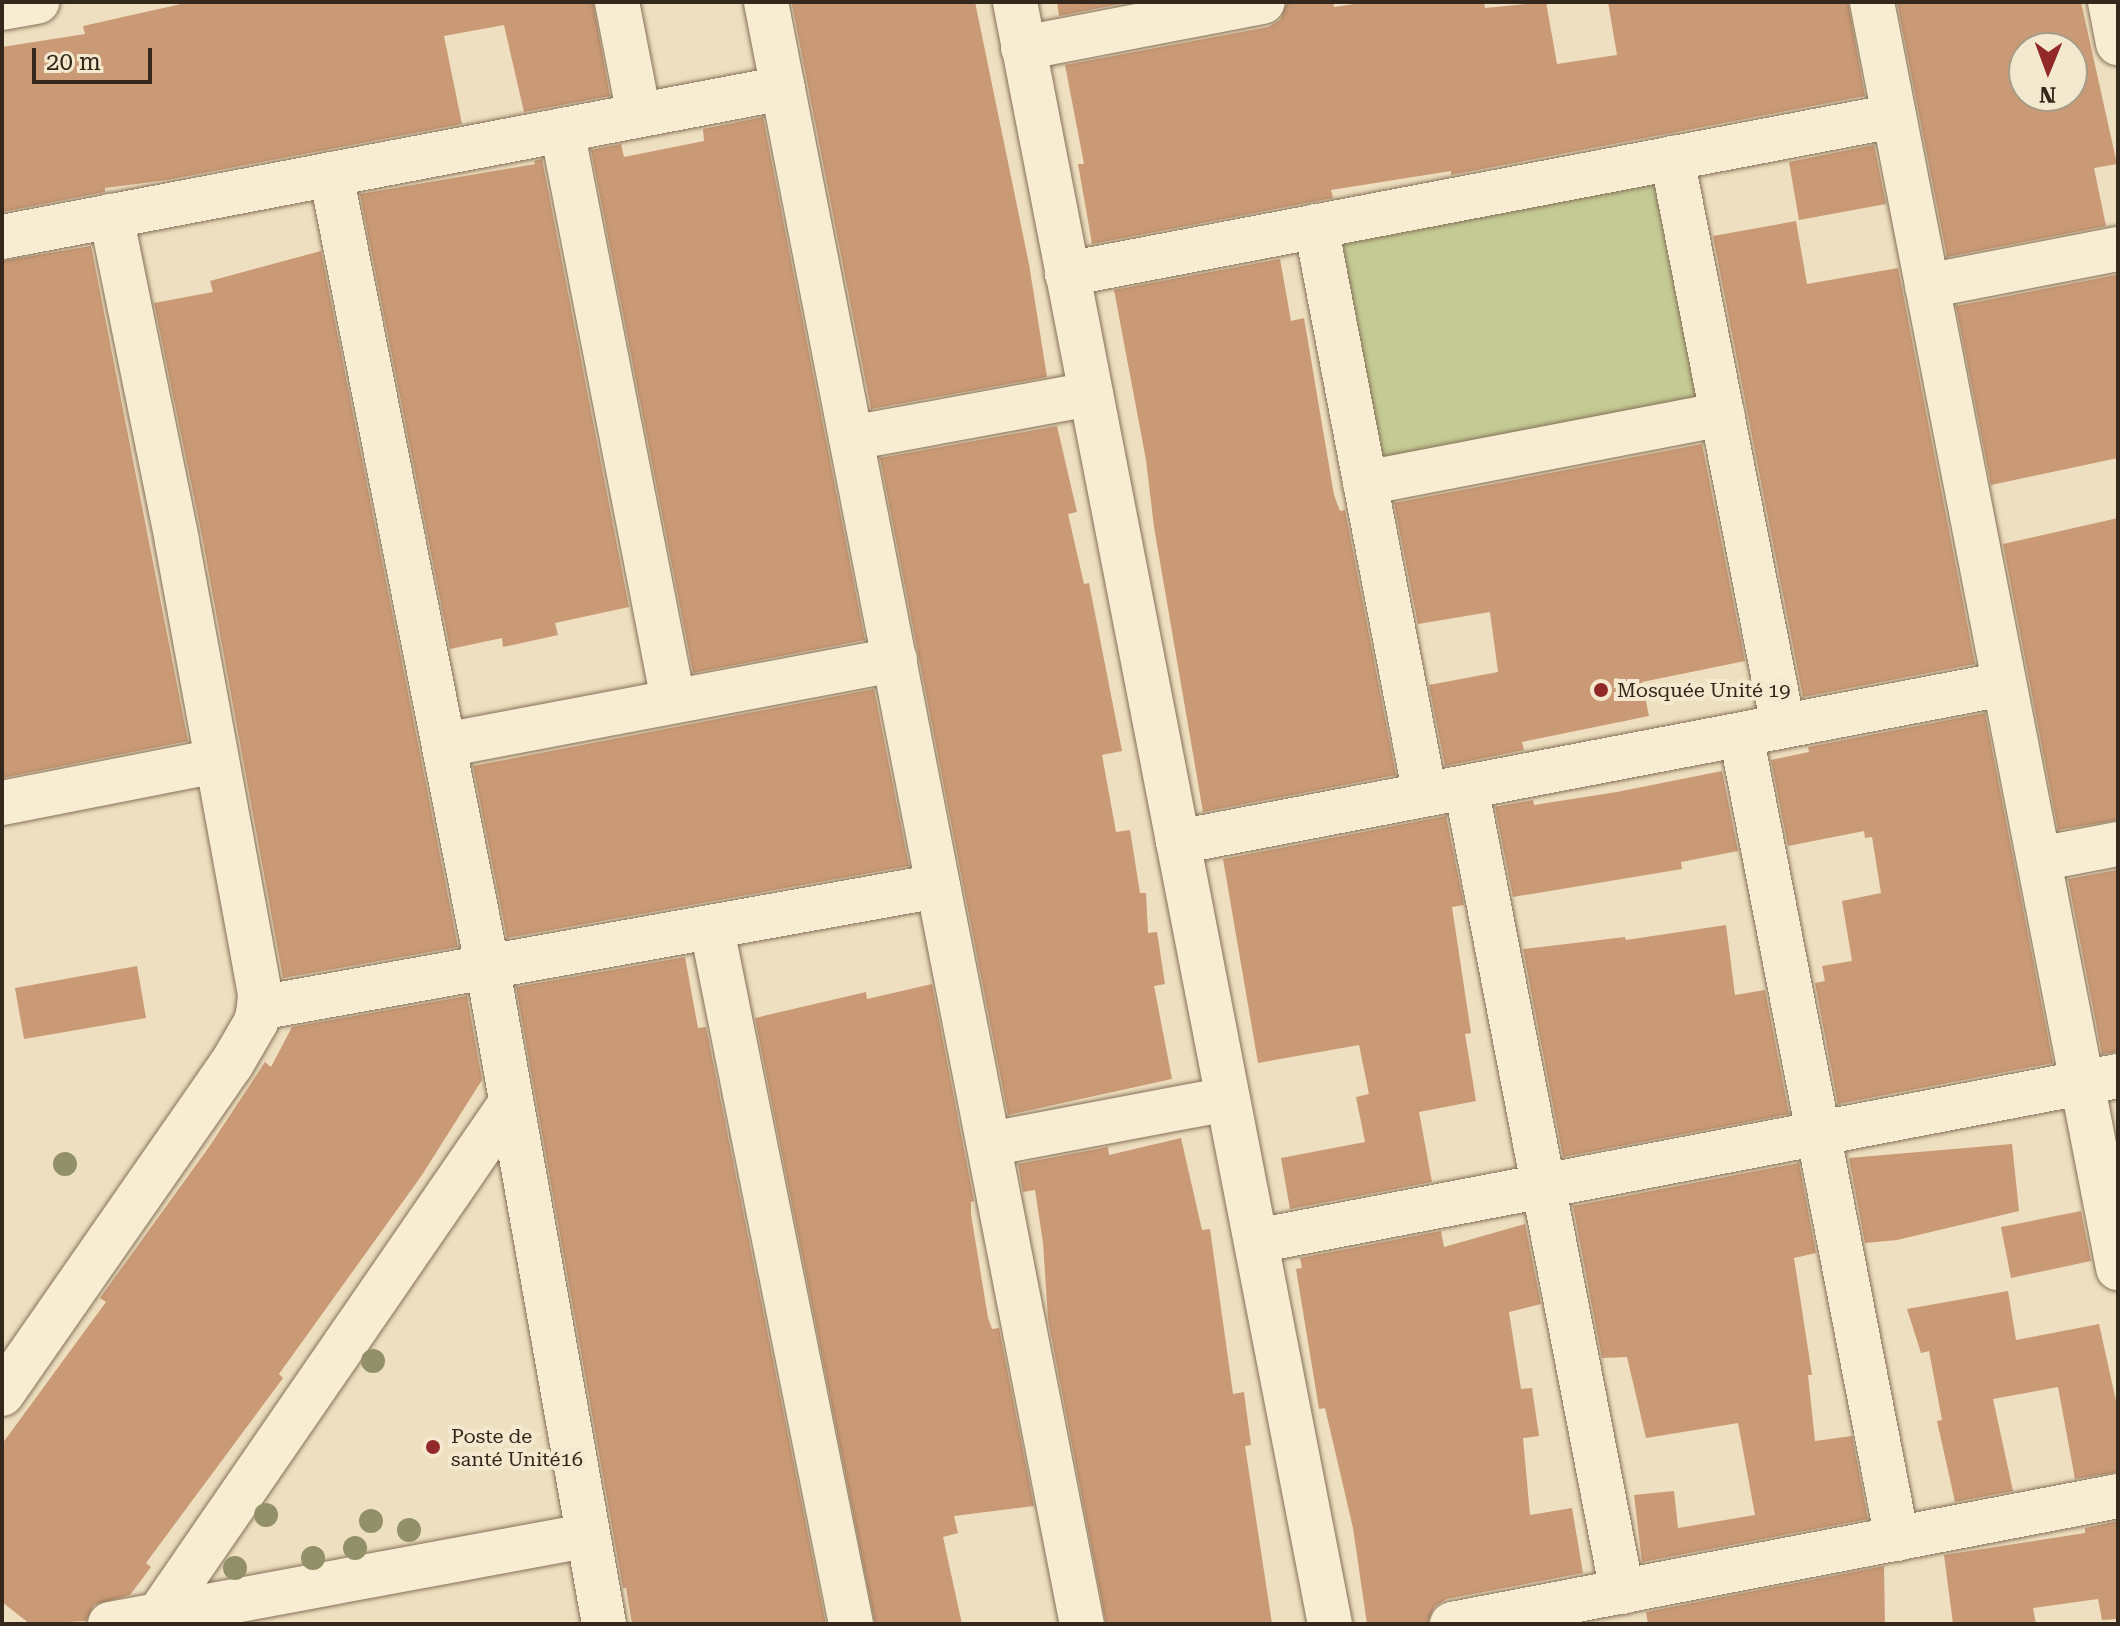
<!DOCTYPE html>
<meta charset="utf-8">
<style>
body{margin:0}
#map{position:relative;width:2120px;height:1626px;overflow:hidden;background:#eddfbf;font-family:"Roboto Serif",serif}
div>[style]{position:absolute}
.green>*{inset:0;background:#c3ca93}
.building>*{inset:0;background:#ca9975}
.roads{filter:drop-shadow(0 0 2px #857058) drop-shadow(0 0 2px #857058)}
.minor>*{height:44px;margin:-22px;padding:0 22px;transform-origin:22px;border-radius:22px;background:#f8edd2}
.trees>*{width:24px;height:24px;margin:-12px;border-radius:50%;background:#919069}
.dots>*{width:22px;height:22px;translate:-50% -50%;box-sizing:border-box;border:4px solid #f4e9ce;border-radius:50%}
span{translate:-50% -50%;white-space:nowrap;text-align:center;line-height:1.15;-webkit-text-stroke:8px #f4e9ce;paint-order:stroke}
.poi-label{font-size:20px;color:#34281c}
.left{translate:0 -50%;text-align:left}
.frame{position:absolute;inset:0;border:4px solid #34281c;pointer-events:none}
.north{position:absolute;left:2008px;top:32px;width:80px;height:80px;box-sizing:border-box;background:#f4e9ce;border:2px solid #a79c87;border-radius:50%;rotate:181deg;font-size:22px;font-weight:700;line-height:32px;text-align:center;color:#34281c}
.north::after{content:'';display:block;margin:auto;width:28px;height:36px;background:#922929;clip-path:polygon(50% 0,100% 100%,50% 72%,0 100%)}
.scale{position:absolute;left:32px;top:48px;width:120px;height:36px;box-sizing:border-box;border:4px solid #34281c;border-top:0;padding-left:10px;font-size:24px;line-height:28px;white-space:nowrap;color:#34281c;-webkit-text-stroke:6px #f4e9ce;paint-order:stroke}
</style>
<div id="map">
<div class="green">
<i style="clip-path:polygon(1664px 181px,1706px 406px,1373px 468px,1331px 243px)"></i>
</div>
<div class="building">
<i style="clip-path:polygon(190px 2px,593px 2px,610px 96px,524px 112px,504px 25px,444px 36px,462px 124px,167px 180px,105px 188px,105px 192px,2px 212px,2px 47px,85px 34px,83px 26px)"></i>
<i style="clip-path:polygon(803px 2px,975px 2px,1029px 264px,1047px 377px,871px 409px,792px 4px)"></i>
<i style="clip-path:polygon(1057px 2px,1130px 2px,1059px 16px)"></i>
<i style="clip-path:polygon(1287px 2px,1333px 2px,1334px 7px,1368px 2px,1484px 2px,1485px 8px,1546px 2px,1557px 64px,1617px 55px,1608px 2px,1848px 2px,1865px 96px,1451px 175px,1451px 171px,1331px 190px,1333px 198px,1092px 244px,1078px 164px,1084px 164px,1065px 65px,1268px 27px,1280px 20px)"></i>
<i style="clip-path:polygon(evenodd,1897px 2px,2081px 2px,2117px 164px,2094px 168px,2106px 226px,1947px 257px,1897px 2px,2024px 48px,2072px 48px,2072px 96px,2024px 96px,2024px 48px)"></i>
<i style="clip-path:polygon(763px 117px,865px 640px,693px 673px,591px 150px,621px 144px,624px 157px,704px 141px,703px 129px)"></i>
<i style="clip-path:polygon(1874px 145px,1886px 204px,1799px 220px,1789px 162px)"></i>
<i style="clip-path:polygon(542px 159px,629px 607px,555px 623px,558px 635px,503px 647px,502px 638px,450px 649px,360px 194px,535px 164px,534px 161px)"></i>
<i style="clip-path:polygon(1796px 221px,1807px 284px,1898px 268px,1975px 664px,1803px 697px,1713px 236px)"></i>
<i style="clip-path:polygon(91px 246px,188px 741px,2px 778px,2px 261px)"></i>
<i style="clip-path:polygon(321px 251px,458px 947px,283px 978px,202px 536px,154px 303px,213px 292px,210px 281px)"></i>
<i style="clip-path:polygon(1280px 259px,1291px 321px,1304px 318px,1334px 495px,1340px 511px,1345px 510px,1396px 775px,1203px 812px,1154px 527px,1146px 460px,1114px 290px)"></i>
<i style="clip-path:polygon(2116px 275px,2118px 458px,1991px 485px,1956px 306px)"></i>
<i style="clip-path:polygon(1057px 426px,1077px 512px,1068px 514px,1084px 584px,1089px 583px,1122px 751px,1102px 755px,1116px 832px,1130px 830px,1140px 893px,1146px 893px,1148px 933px,1157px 932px,1165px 984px,1154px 986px,1172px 1079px,1008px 1115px,880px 458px)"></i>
<i style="clip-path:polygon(1702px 444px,1745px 661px,1642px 682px,1649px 716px,1522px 742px,1524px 750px,1445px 766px,1429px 685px,1498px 672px,1490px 612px,1418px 624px,1394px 503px)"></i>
<i style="clip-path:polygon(2118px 518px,2118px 820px,2058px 830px,2003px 544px)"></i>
<i style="clip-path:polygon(874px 689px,909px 866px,507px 938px,473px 766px)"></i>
<i style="clip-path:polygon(1985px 713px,2053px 1063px,1838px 1104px,1815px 983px,1825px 981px,1822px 966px,1852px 961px,1842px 901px,1881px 893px,1872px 837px,1865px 838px,1864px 831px,1788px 846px,1771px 760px,1809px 752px,1808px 747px)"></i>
<i style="clip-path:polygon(1722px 771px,1738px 851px,1681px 862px,1682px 869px,1513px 897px,1495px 807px,1533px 800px,1534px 805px,1617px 792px)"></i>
<i style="clip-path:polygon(1446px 816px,1464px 905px,1452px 907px,1471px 1033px,1465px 1034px,1476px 1101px,1419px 1112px,1432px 1182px,1290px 1209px,1281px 1158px,1365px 1142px,1356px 1097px,1369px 1094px,1359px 1045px,1258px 1063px,1223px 859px)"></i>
<i style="clip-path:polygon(2117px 870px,2118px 1052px,2102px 1054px,2068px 879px)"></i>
<i style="clip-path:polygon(1726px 925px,1735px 995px,1765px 990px,1789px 1114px,1563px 1157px,1523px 949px,1625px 937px,1626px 940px)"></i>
<i style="clip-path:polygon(685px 957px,698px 1028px,706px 1027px,826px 1624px,632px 1624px,626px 1588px,623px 1588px,516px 987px)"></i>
<i style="clip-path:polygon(137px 966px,146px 1018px,24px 1039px,15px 988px)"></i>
<i style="clip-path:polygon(932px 984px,974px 1201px,971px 1202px,971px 1214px,988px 1318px,992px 1329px,999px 1328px,1034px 1506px,954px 1516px,958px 1533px,943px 1537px,962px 1624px,875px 1624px,755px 1018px,866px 992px,867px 999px)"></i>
<i style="clip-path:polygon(467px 996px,482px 1080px,422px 1175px,279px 1374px,283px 1378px,146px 1563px,151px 1567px,130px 1595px,94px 1605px,86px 1621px,30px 1624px,2px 1602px,2px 1444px,106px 1302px,100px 1298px,209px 1147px,265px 1062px,271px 1067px,292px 1027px)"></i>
<i style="clip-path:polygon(1181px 1138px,1202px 1230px,1210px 1229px,1233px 1394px,1244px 1392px,1251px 1445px,1245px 1446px,1272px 1624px,1106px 1624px,1048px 1319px,1043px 1243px,1035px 1190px,1023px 1192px,1018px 1164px,1108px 1147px,1109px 1155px)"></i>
<i style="clip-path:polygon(2012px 1144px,2019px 1211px,1897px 1240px,1865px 1243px,1849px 1158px)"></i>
<i style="clip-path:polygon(1799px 1163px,1816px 1253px,1794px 1258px,1812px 1375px,1808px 1375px,1815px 1441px,1852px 1436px,1868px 1519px,1642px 1562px,1634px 1495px,1674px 1491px,1678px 1528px,1755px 1515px,1738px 1423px,1646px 1438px,1627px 1357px,1602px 1358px,1573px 1206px)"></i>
<i style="clip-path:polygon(2081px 1211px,2091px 1261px,2011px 1278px,2001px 1227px)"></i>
<i style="clip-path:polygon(1525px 1224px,1541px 1304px,1509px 1312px,1521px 1389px,1532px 1388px,1539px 1436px,1523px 1438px,1530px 1515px,1572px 1508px,1583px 1573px,1447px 1599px,1435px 1606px,1428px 1622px,1367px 1624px,1353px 1528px,1325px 1408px,1319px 1409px,1296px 1269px,1302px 1268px,1300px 1258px,1441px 1231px,1444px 1247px)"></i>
<i style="clip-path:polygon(2008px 1291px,2016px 1340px,2099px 1324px,2118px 1410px,2118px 1472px,2075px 1479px,2058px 1387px,1993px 1399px,2013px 1491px,1955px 1502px,1937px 1421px,1942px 1420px,1929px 1351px,1921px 1353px,1907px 1309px)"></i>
<i style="clip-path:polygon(2118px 1521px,2118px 1619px,2102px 1620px,2098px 1599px,2033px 1608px,2036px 1624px,1953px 1624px,1944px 1555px,2085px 1533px,2085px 1528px)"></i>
<i style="clip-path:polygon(1884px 1566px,1885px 1624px,1648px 1624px,1646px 1612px)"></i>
</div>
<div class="roads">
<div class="minor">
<i style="left:617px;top:2px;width:115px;rotate:79deg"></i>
<i style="left:766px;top:2px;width:1652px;rotate:78.98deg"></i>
<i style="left:1015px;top:2px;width:1652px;rotate:79.01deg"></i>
<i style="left:1872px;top:2px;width:1290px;rotate:79deg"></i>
<i style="left:2110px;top:2px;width:42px;rotate:79deg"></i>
<i style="left:2px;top:8px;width:36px;rotate:-10deg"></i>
<i style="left:1023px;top:48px;width:244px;rotate:-10.9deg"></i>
<i style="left:562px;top:130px;width:581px;rotate:78.98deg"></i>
<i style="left:1672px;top:158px;width:579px;rotate:78.94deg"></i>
<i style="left:331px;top:174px;width:811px;rotate:78.84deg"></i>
<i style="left:488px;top:970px;width:664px;rotate:79.94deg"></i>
<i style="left:1316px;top:226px;width:579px;rotate:79.16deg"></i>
<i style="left:2px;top:237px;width:795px;rotate:-10.8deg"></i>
<i style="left:1067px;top:274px;width:842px;rotate:-10.82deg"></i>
<i style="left:1927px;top:286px;width:195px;rotate:-11deg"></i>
<i style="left:851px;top:438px;width:244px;rotate:-10.4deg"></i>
<i style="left:1365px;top:483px;width:364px;rotate:-10.9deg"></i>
<i style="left:1741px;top:735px;width:819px;rotate:79.02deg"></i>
<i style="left:444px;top:745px;width:459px;rotate:-10.7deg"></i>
<i style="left:1466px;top:787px;width:820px;rotate:79.03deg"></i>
<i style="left:2px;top:803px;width:219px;rotate:-11.1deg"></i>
<i style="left:1178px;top:842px;width:841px;rotate:-10.83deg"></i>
<i style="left:2039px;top:859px;width:80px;rotate:-10.8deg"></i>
<i style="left:712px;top:929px;width:709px;rotate:78.69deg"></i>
<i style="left:259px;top:1008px;width:690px;rotate:-10.19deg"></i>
<i style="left:989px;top:1144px;width:243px;rotate:-10.7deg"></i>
<i style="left:1256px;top:1241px;width:878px;rotate:-10.84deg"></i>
<i style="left:2px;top:1394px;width:401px;rotate:-55.2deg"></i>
<i style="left:231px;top:1065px;width:50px;rotate:-59.8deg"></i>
<i style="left:256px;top:1022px;width:14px;rotate:-78deg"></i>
<i style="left:259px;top:1008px;width:14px;rotate:-86deg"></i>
<i style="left:260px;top:994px;width:462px;rotate:-100.4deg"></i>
<i style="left:177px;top:540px;width:331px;rotate:-101.5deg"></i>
<i style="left:159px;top:1614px;width:619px;rotate:-55.46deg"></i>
<i style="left:110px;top:1624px;width:485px;rotate:-10.5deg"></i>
<i style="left:1452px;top:1624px;width:678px;rotate:-10.88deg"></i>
</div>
</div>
<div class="trees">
<i style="left:65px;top:1164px"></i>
<i style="left:373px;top:1361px"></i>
<i style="left:266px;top:1515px"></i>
<i style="left:371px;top:1521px"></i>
<i style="left:409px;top:1530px"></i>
<i style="left:355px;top:1548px"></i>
<i style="left:313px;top:1558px"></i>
<i style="left:235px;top:1568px"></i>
</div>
<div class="dots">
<i style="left:1601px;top:690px;background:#922929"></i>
<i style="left:433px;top:1447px;background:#922929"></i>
</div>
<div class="poi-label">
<span class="left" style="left:1617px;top:690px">Mosquée Unité 19</span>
<span class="left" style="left:451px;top:1448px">Poste de<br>santé Unité16</span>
</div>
<div class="frame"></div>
<div class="north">N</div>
<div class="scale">20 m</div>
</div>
